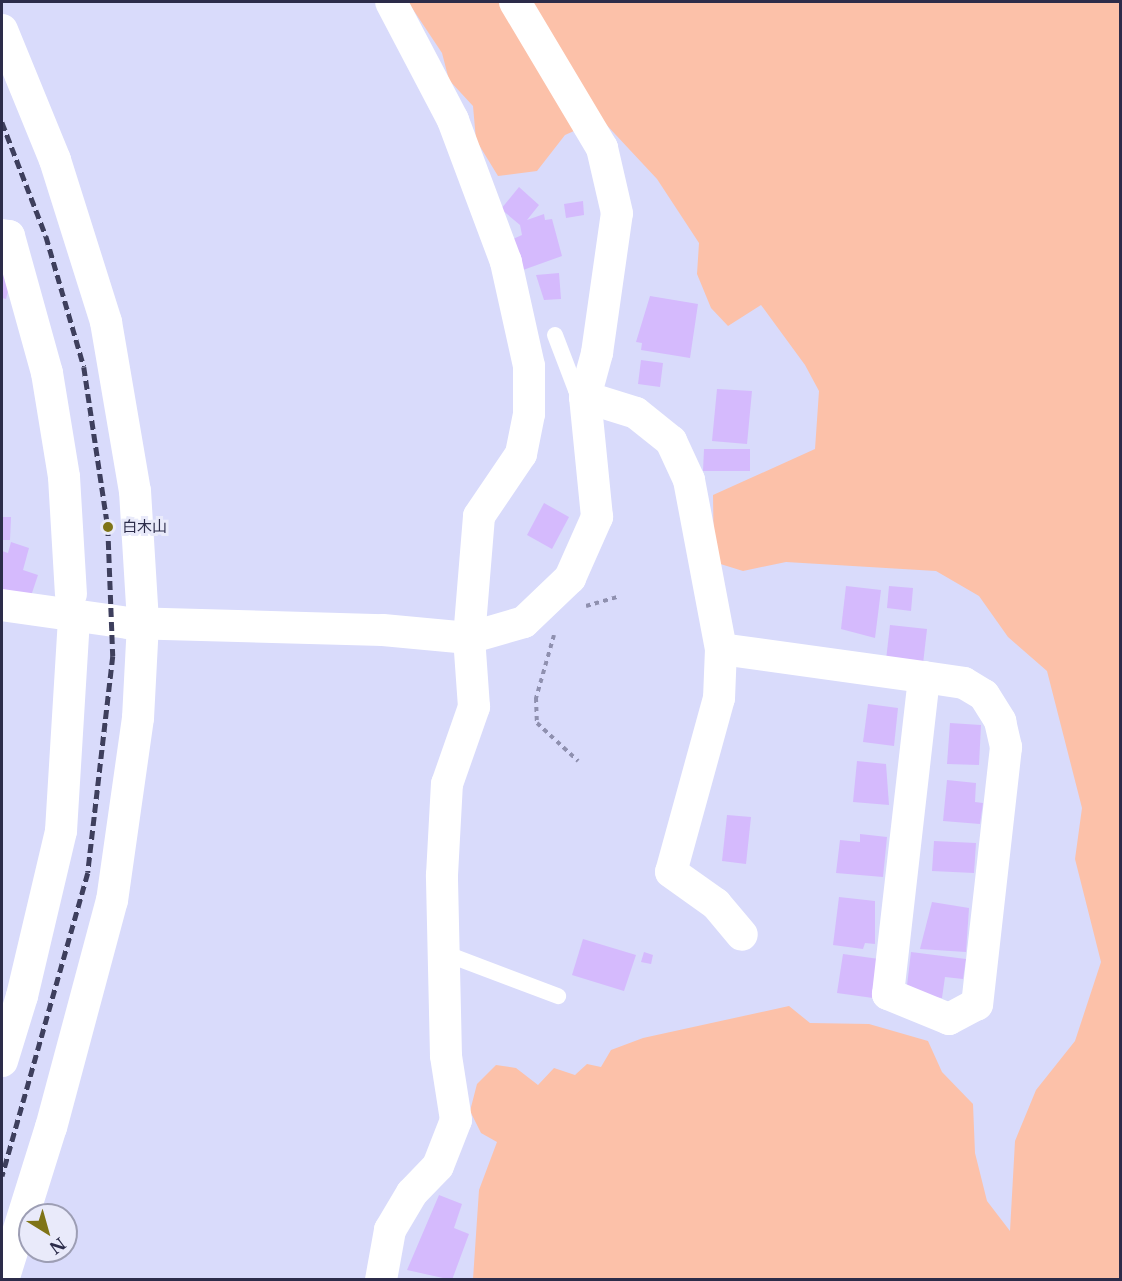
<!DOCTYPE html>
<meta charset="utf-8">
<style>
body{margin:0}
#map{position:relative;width:1122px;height:1281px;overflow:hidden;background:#d9dbfb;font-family:"Libre Baskerville","Noto Sans JP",serif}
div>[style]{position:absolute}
.green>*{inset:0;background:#fcc1a9}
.building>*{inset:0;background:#d5bafd}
.path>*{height:4px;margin-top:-2px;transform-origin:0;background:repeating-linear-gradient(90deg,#8f90af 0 4.5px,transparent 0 9px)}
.service>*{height:16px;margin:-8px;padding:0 8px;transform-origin:8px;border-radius:8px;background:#fff}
.minor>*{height:32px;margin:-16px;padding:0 16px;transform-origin:16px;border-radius:16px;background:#fff}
.rail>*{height:4.5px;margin-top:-2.25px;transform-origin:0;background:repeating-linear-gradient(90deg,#3e3f5d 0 9px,transparent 0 13.5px)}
.dots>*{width:16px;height:16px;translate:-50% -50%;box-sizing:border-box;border:3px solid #e9eafa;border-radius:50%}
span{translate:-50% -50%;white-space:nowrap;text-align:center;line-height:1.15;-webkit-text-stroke:6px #e9eafa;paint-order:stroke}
.poi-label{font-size:15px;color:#2c2c4a}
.left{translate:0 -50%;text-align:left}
.frame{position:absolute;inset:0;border:3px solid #2c2c4a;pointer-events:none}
.north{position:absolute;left:18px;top:1203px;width:60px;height:60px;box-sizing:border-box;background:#e9eafa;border:2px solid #9d9eb4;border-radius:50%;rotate:143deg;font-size:16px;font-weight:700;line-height:24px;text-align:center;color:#2c2c4a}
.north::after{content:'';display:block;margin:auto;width:21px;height:27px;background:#7f7417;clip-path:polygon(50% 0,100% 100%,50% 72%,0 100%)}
</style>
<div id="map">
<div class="green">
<i style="clip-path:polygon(408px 2px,1120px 2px,1120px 1279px,473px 1279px,479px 1190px,497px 1142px,481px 1133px,470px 1111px,477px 1084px,496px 1065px,516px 1068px,538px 1085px,554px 1068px,575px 1075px,587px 1064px,601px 1067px,611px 1050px,643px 1038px,789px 1006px,810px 1023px,869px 1024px,928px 1041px,942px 1072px,973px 1104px,975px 1153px,987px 1201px,1010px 1231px,1015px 1141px,1036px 1090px,1075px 1041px,1101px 962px,1075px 859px,1082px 808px,1047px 671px,1008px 637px,979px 596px,936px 571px,786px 562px,743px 571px,714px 562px,713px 495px,815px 449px,819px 391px,805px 365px,761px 305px,728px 326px,711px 308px,697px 274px,699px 243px,657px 179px,601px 119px,565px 135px,537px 171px,498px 176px,476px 140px,473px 106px,449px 80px,442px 53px)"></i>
</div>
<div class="building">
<i style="clip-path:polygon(519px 187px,539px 205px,527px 220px,544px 214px,545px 220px,552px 219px,562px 256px,523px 270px,513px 239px,522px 235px,520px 225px,501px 209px)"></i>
<i style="clip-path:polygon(583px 201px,584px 215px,566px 218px,564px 204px)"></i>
<i style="clip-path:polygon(2px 251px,9px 287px,6px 299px,2px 298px)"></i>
<i style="clip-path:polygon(559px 273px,561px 299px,544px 300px,536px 275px)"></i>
<i style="clip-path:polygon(650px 296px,698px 304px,690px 358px,641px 350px,642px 343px,636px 342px)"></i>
<i style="clip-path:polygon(641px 360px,663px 363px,660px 387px,638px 384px)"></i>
<i style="clip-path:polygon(717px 389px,752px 391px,747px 444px,712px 441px)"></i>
<i style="clip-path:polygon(704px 449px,750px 449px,750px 471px,703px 471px)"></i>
<i style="clip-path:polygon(544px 503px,569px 517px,552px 549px,527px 535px)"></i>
<i style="clip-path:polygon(2px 517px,11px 517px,10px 540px,2px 540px)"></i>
<i style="clip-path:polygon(11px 542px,29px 548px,23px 570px,38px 575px,28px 605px,2px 597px,2px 551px,8px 553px)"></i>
<i style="clip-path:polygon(846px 586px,881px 590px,875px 638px,841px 629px)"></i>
<i style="clip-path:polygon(889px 586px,913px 588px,911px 611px,887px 608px)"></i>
<i style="clip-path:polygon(890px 625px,927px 629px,923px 664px,886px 660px)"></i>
<i style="clip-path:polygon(868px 704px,898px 708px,894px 746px,863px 742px)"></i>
<i style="clip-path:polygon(950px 723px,981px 725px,979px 765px,947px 764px)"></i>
<i style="clip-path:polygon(857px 761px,886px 764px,889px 805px,853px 802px)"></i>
<i style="clip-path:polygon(947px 780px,976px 783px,975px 802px,983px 803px,980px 824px,943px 821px)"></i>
<i style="clip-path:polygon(727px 815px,751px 817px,746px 864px,722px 861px)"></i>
<i style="clip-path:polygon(860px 834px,887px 837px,883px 877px,836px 873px,840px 840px,860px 842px)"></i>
<i style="clip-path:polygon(934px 841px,976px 843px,974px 873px,932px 871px)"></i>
<i style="clip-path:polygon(839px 897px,875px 901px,875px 944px,865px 943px,863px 949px,833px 945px)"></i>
<i style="clip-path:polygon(932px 902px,969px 908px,966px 952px,920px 949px)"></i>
<i style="clip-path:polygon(583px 939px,636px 955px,624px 991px,572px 975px)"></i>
<i style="clip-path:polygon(644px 952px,653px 955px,651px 964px,641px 962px)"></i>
<i style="clip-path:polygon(911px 952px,966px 959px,963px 979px,945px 977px,942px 998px,906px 994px)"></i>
<i style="clip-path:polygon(843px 954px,879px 959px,873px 998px,837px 993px)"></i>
<i style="clip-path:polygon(439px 1195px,462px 1204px,454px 1228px,469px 1234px,452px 1280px,407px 1270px)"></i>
</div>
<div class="path">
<i style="left:586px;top:606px;width:32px;rotate:-16deg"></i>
<i style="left:554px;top:635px;width:66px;rotate:105.9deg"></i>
<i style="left:536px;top:698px;width:25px;rotate:88deg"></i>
<i style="left:537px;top:723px;width:56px;rotate:42.8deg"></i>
</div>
<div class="service">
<i style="left:555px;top:335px;width:59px;rotate:69.1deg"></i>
<i style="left:576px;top:390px;width:11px;rotate:38deg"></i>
<i style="left:444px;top:953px;width:122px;rotate:20.7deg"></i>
</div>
<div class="minor">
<i style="left:2px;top:30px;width:140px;rotate:67.8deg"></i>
<i style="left:55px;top:160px;width:170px;rotate:72.5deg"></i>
<i style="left:106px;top:322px;width:171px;rotate:80.3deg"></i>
<i style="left:135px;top:491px;width:132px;rotate:86.5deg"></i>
<i style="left:143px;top:623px;width:95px;rotate:93deg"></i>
<i style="left:138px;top:718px;width:184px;rotate:98.1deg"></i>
<i style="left:112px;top:900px;width:235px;rotate:105deg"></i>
<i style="left:51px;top:1127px;width:160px;rotate:107.4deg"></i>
<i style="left:2px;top:235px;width:7px;rotate:8deg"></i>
<i style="left:9px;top:236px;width:142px;rotate:74.5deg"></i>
<i style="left:47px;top:373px;width:105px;rotate:80.7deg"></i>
<i style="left:64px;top:477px;width:117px;rotate:86.6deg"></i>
<i style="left:585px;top:397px;width:53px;rotate:17.4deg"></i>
<i style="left:636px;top:413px;width:45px;rotate:38.7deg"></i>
<i style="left:671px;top:441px;width:43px;rotate:65.2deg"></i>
<i style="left:689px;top:480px;width:172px;rotate:79.3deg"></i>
<i style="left:721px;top:649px;width:49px;rotate:92.3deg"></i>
<i style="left:719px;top:698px;width:180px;rotate:105.4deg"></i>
<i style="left:671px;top:872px;width:55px;rotate:35.4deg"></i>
<i style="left:716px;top:904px;width:40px;rotate:50deg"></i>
<i style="left:2px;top:605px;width:127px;rotate:8.1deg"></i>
<i style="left:128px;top:623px;width:255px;rotate:1.6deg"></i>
<i style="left:383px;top:630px;width:86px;rotate:5.3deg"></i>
<i style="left:469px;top:638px;width:57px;rotate:-16.2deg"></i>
<i style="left:524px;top:622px;width:64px;rotate:-43.7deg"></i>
<i style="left:570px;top:578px;width:67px;rotate:-66.1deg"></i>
<i style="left:597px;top:517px;width:121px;rotate:-95.7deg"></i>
<i style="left:585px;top:397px;width:46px;rotate:-74.7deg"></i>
<i style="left:597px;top:353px;width:141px;rotate:-81.9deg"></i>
<i style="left:617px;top:213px;width:67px;rotate:-103deg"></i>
<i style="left:602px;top:148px;width:170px;rotate:-120.8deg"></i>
<i style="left:721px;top:649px;width:205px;rotate:7.9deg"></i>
<i style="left:924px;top:677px;width:40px;rotate:8.5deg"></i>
<i style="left:964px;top:683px;width:23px;rotate:31deg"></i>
<i style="left:984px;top:695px;width:31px;rotate:58deg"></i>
<i style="left:1000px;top:721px;width:27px;rotate:77deg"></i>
<i style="left:1006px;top:747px;width:259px;rotate:96.4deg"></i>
<i style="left:977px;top:1004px;width:32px;rotate:152deg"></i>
<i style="left:949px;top:1019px;width:66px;rotate:-157.7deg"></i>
<i style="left:888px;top:994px;width:319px;rotate:-83.5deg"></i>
<i style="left:2px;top:1061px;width:68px;rotate:-72.9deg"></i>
<i style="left:22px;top:996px;width:170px;rotate:-76.7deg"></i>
<i style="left:61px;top:831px;width:214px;rotate:-86.5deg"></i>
<i style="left:381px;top:1280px;width:51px;rotate:-79.8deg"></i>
<i style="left:390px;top:1230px;width:43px;rotate:-59.3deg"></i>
<i style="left:412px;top:1193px;width:37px;rotate:-46deg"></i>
<i style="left:438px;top:1166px;width:49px;rotate:-68.6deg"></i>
<i style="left:456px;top:1120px;width:65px;rotate:-98.9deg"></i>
<i style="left:446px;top:1056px;width:181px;rotate:-91.3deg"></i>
<i style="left:442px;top:875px;width:91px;rotate:-86.9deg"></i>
<i style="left:447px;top:784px;width:82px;rotate:-70.7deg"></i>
<i style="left:474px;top:707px;width:69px;rotate:-94.1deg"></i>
<i style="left:469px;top:638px;width:122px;rotate:-85.3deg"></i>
<i style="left:479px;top:516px;width:75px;rotate:-55.9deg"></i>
<i style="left:521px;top:454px;width:41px;rotate:-78.7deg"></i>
<i style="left:529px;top:414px;width:48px;rotate:-90deg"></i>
<i style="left:529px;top:366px;width:107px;rotate:-102.5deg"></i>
<i style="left:506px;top:262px;width:152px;rotate:-110.5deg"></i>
<i style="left:453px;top:120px;width:133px;rotate:-117.7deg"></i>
</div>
<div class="rail">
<i style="left:2px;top:122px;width:122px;rotate:68.9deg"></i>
<i style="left:46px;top:236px;width:136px;rotate:73.8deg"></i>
<i style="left:84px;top:367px;width:162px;rotate:81.5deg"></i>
<i style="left:108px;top:527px;width:129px;rotate:87.8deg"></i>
<i style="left:113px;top:656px;width:218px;rotate:96.6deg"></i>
<i style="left:88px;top:873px;width:315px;rotate:105.8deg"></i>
</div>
<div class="dots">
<i style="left:108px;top:527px;background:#7f7417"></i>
</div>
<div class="poi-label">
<span class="left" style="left:122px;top:527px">白木山</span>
</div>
<div class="frame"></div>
<div class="north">N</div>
</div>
